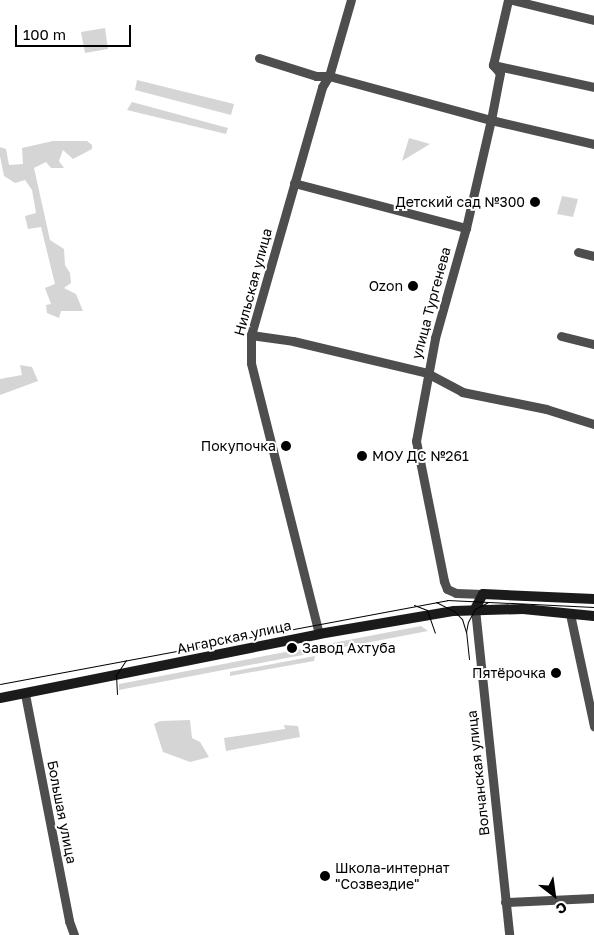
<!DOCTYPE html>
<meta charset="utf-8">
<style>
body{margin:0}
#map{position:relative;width:594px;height:935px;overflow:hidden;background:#fff;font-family:"Golos Text",sans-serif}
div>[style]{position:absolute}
.green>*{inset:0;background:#d5d5d5}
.street>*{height:9px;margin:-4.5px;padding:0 4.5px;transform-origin:4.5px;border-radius:4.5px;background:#4e4e4e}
.secondary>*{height:10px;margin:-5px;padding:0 5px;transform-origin:5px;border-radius:5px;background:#1b1b1b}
.tram>*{height:1px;margin:-0.5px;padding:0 0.5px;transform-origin:0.5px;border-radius:0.5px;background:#000}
.dots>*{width:14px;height:14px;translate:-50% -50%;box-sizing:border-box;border:2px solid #fff;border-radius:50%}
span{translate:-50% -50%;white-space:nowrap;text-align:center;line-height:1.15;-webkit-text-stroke:4px #fff;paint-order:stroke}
.poi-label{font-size:14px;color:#000}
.right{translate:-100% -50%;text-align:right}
.left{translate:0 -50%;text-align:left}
.street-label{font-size:14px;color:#000}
.north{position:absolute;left:529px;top:870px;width:50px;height:50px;-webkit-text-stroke:4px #fff;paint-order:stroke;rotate:150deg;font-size:14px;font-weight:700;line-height:20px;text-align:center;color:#000}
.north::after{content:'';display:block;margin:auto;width:18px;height:22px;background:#000;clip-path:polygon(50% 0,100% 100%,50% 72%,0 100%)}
.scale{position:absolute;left:15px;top:25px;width:116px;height:22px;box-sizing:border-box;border:2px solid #000;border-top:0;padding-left:6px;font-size:15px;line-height:18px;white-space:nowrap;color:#000;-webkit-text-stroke:4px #fff;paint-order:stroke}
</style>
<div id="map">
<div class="green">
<i style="clip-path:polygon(105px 28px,108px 49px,85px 53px,81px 32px)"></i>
<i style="clip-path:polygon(137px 80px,234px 104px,231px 115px,135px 90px)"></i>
<i style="clip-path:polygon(132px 102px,228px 128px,226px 134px,127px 110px)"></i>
<i style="clip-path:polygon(409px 138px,430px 144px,402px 161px)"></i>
<i style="clip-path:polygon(53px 141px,87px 141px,92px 145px,92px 149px,73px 159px,63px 150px,59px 161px,64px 168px,51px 168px,46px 162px,34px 168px,50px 240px,64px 249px,65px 265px,70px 273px,71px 283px,64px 288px,76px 294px,83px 311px,61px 311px,59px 318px,47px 313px,46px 305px,51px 304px,45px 288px,55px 284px,41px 227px,28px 229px,25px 216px,36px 213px,32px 190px,25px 180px,15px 183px,4px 176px,0 156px,0 147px,6px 149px,9px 165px,23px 164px,22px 148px)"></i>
<i style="clip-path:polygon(562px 196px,578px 199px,573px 217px,557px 214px)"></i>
<i style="clip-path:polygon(20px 365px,32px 367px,38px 381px,0 395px,0 379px,22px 375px)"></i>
<i style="clip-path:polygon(421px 626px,428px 631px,119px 690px,119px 684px)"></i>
<i style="clip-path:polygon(315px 656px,314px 661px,230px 676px,230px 672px)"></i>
<i style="clip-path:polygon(190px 720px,192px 738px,200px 742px,209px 757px,190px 762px,163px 752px,154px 724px,160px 721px)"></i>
<i style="clip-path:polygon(284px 725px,298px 726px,300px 737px,226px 751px,224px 738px,285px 729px)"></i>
</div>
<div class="street">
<i style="left:512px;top:0;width:84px;rotate:13.7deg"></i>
<i style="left:259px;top:58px;width:60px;rotate:17.5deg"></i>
<i style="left:316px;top:76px;width:13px"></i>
<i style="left:329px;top:76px;width:168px;rotate:15.2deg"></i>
<i style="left:491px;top:120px;width:106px;rotate:13.1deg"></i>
<i style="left:493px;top:65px;width:103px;rotate:12.3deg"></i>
<i style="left:294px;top:183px;width:178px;rotate:14.7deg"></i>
<i style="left:578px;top:252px;width:16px;rotate:14deg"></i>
<i style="left:251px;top:335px;width:42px;rotate:8.1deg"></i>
<i style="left:293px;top:341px;width:138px;rotate:13.4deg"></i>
<i style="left:427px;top:373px;width:40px;rotate:28deg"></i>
<i style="left:462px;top:392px;width:86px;rotate:11.4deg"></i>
<i style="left:546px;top:409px;width:50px;rotate:17.4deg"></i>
<i style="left:561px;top:336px;width:34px;rotate:14deg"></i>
<i style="left:483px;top:594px;width:27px;rotate:-178deg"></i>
<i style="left:456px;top:593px;width:10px;rotate:-156deg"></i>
<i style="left:447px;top:589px;width:9px;rotate:-111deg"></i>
<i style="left:444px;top:581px;width:143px;rotate:-101.3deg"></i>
<i style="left:416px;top:441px;width:105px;rotate:-79.5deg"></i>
<i style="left:435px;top:338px;width:114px;rotate:-74.3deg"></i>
<i style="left:466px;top:228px;width:111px;rotate:-77deg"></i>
<i style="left:491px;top:120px;width:48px;rotate:-79.2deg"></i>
<i style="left:500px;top:73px;width:11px;rotate:-131deg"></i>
<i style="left:493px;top:65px;width:67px;rotate:-77deg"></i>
<i style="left:475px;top:609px;width:328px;rotate:84deg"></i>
<i style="left:570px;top:614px;width:115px;rotate:77.9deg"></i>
<i style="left:319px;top:634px;width:279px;rotate:-104.1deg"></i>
<i style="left:251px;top:363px;width:28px;rotate:-90deg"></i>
<i style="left:251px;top:335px;width:258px;rotate:-74deg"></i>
<i style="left:322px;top:87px;width:13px;rotate:-58deg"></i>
<i style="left:329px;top:76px;width:79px;rotate:-73.9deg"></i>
<i style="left:25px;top:694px;width:231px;rotate:79deg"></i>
<i style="left:69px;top:921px;width:15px;rotate:70deg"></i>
<i style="left:505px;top:902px;width:89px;rotate:-2.6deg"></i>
</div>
<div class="secondary">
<i style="left:475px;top:609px;width:17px;rotate:-62deg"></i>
<i style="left:483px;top:594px;width:111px;rotate:2.6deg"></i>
<i style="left:0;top:698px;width:325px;rotate:-11.3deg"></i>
<i style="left:319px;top:634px;width:137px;rotate:-9.7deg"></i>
<i style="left:454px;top:611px;width:69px;rotate:-1.7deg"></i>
<i style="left:523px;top:609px;width:71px;rotate:5.6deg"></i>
</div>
<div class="tram">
<i style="left:436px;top:602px;width:20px;rotate:27deg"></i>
<i style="left:454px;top:611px;width:11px;rotate:45deg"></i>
<i style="left:462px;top:619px;width:14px;rotate:73deg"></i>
<i style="left:414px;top:605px;width:14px;rotate:21deg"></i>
<i style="left:427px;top:610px;width:24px;rotate:71deg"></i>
<i style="left:469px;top:659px;width:27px;rotate:-96deg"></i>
<i style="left:466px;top:632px;width:10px;rotate:-79deg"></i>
<i style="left:468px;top:622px;width:15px;rotate:-62deg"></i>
<i style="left:475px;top:609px;width:15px;rotate:-28deg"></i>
<i style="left:0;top:684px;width:455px;rotate:-10.6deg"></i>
<i style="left:447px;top:600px;width:147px;rotate:2.7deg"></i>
<i style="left:117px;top:694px;width:19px;rotate:-93deg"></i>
<i style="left:116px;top:675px;width:18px;rotate:-56deg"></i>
</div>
<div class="dots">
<i style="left:535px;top:202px;background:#000"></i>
<i style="left:413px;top:286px;background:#000"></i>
<i style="left:286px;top:446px;background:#000"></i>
<i style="left:362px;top:456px;background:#000"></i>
<i style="left:292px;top:648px;background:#000"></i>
<i style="left:556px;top:673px;background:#000"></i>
<i style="left:325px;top:876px;background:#000"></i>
</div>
<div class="poi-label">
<span class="right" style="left:525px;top:202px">Детский сад №300</span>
<span class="right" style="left:403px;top:286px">Ozon</span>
<span class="right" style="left:276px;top:446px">Покупочка</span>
<span class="left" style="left:372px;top:456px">МОУ ДС №261</span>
<span class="left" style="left:302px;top:648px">Завод Ахтуба</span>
<span class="right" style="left:546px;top:673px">Пятёрочка</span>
<span class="left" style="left:335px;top:876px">Школа-интернат<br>"Созвездие"</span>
</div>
<div class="street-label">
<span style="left:253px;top:282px;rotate:-75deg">Нильская улица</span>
<span style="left:431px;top:303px;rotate:-75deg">улица Тургенева</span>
<span style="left:234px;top:637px;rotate:-12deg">Ангарская улица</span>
<span style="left:478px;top:773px;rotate:-96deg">Волчанская улица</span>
<span style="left:62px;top:812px;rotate:79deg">Большая улица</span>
</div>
<div class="north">С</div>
<div class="scale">100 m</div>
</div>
